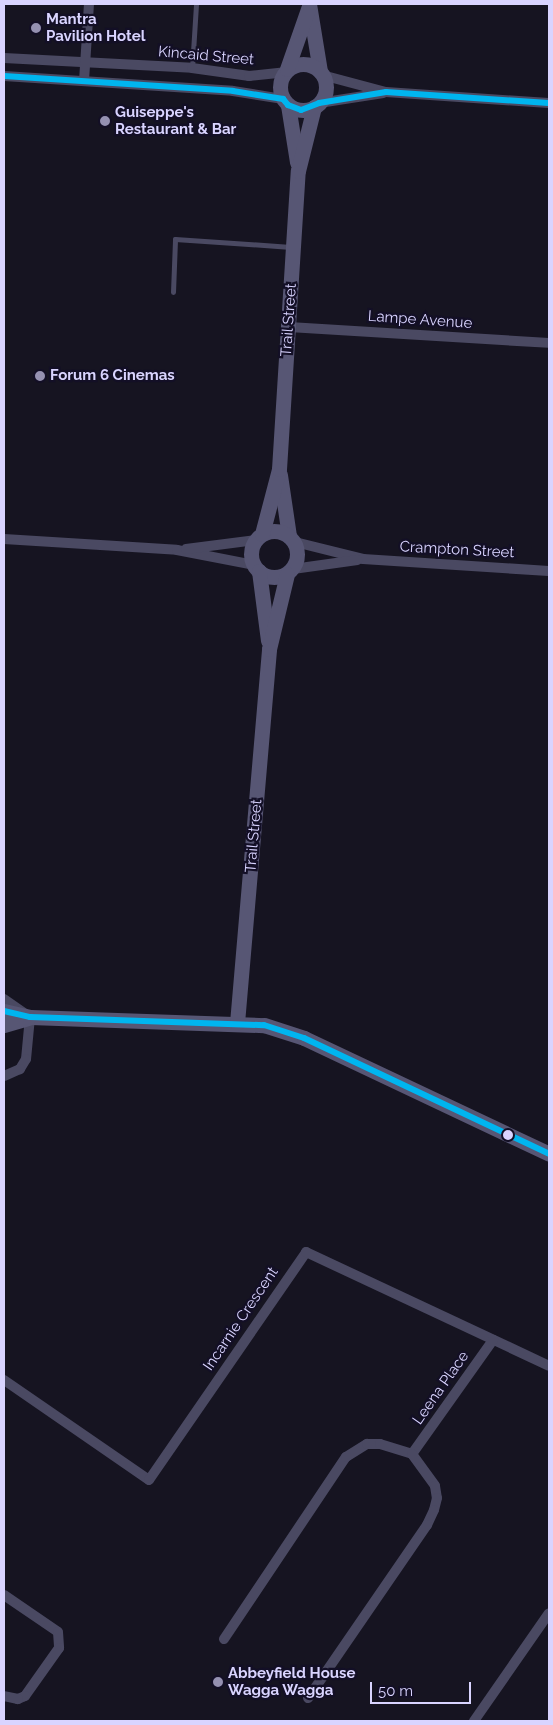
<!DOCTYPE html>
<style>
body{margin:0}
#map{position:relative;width:553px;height:1725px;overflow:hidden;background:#161421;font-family:Raleway,sans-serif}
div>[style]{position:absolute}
.lane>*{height:5px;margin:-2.5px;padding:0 2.5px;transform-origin:2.5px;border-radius:2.5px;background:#4a4962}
.street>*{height:10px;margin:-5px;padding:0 5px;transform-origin:5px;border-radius:5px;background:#4a4962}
.secondary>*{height:15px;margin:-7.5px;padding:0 7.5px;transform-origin:7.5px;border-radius:7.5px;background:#575674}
.secondary>.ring{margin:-7.5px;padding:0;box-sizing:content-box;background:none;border:15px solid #575674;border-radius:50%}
.bus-1>*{height:6px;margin:-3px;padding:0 3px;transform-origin:3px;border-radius:3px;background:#00b5ef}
.dots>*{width:14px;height:14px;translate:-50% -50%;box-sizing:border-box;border:2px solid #130f26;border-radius:50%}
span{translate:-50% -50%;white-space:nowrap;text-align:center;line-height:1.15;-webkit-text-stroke:4.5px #130f26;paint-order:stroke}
.poi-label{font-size:15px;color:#d9d4ff;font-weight:700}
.left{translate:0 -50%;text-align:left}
.street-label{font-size:15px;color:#d9d4ff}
.frame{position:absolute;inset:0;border:5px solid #d9d4ff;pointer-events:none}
.scale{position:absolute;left:370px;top:1682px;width:101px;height:22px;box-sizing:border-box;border:2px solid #d9d4ff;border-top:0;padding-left:6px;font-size:15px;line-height:18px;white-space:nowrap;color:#d9d4ff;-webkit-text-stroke:4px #130f26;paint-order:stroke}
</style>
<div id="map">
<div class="lane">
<i style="left:192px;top:68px;width:64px;rotate:-86.4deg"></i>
<i style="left:173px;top:292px;width:53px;rotate:-87.8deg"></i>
<i style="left:175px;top:239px;width:116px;rotate:3.9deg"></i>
</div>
<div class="street">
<i style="left:4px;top:58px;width:188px;rotate:3deg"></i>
<i style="left:192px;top:68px;width:58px;rotate:8deg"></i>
<i style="left:249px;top:76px;width:36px;rotate:-6deg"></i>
<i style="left:322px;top:75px;width:66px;rotate:14.9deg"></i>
<i style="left:386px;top:92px;width:163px;rotate:3.9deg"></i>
<i style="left:4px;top:76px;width:229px;rotate:3.7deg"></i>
<i style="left:233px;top:91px;width:51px;rotate:9.1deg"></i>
<i style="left:84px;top:81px;width:77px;rotate:-86.3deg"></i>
<i style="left:319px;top:103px;width:65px;rotate:-8.9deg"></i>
<i style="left:289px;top:327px;width:260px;rotate:3.5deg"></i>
<i style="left:4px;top:539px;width:173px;rotate:3.6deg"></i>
<i style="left:177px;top:550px;width:78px;rotate:11deg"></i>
<i style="left:295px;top:542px;width:70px;rotate:14deg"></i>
<i style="left:363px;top:559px;width:186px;rotate:3.7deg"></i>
<i style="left:186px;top:549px;width:71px;rotate:-7.3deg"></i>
<i style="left:293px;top:569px;width:65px;rotate:-8deg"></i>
<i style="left:4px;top:999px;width:32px;rotate:35deg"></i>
<i style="left:30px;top:1017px;width:42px;rotate:95.4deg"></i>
<i style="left:26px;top:1059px;width:12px;rotate:121deg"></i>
<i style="left:20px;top:1069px;width:17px;rotate:156deg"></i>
<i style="left:4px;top:1380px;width:176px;rotate:34.6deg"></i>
<i style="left:149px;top:1480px;width:277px;rotate:-55.4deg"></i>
<i style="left:306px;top:1252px;width:268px;rotate:25.1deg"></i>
<i style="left:412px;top:1454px;width:140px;rotate:-54.6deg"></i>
<i style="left:4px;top:1595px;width:65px;rotate:34.4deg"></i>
<i style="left:58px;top:1632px;width:16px;rotate:86deg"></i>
<i style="left:59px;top:1648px;width:59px;rotate:125.3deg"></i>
<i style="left:25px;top:1696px;width:8px;rotate:157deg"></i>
<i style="left:18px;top:1699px;width:14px;rotate:-168deg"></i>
<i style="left:224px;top:1639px;width:219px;rotate:-56.2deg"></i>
<i style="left:346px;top:1457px;width:25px;rotate:-32deg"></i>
<i style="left:367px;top:1444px;width:13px"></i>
<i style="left:380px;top:1444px;width:34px;rotate:17deg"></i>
<i style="left:412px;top:1454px;width:39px;rotate:54deg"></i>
<i style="left:435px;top:1486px;width:12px;rotate:81deg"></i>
<i style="left:437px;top:1498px;width:12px;rotate:104deg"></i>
<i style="left:434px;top:1510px;width:17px;rotate:115deg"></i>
<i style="left:427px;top:1525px;width:210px;rotate:124.5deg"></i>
<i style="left:474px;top:1721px;width:131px;rotate:-55.2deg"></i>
</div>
<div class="secondary">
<i style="left:309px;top:4px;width:68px;rotate:80.7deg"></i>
<i class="ring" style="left:280px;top:64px;width:31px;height:31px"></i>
<i style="left:287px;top:69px;width:64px;rotate:-70.7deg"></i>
<i style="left:288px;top:105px;width:58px;rotate:81deg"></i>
<i style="left:280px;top:475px;width:62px;rotate:81.6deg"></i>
<i class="ring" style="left:251px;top:531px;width:31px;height:31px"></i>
<i style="left:262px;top:534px;width:67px;rotate:-75.3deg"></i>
<i style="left:279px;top:469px;width:299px;rotate:-86.4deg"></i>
<i style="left:298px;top:171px;width:66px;rotate:-76deg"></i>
<i style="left:259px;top:571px;width:70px;rotate:82.6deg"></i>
<i style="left:4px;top:1011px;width:27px;rotate:13deg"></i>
<i style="left:30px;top:1017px;width:234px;rotate:2deg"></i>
<i style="left:264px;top:1025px;width:42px;rotate:18deg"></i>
<i style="left:304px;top:1038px;width:271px;rotate:25.3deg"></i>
<i style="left:237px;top:1023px;width:375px;rotate:-85.1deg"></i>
<i style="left:269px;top:649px;width:77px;rotate:-76.5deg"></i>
<i style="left:4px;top:1025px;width:25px;rotate:-16deg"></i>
</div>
<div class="bus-1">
<i style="left:4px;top:76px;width:229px;rotate:3.7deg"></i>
<i style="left:233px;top:91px;width:51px;rotate:9.1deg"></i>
<i style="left:283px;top:99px;width:8px;rotate:50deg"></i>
<i style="left:288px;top:105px;width:14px;rotate:21deg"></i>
<i style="left:301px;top:110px;width:19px;rotate:-21deg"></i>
<i style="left:319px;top:103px;width:68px;rotate:-9.3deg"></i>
<i style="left:386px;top:92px;width:163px;rotate:3.9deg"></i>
<i style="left:4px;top:1011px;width:27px;rotate:13deg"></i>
<i style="left:30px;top:1017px;width:234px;rotate:2deg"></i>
<i style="left:264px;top:1025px;width:42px;rotate:18deg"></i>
<i style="left:304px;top:1038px;width:271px;rotate:25.3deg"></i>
</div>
<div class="dots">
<i style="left:36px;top:28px;background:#9591b1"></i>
<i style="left:105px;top:121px;background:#9591b1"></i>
<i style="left:40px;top:376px;background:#9591b1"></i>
<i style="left:508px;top:1135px;background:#d9d4ff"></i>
<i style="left:218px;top:1682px;background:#9591b1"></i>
</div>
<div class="poi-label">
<span class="left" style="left:46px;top:28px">Mantra<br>Pavilion Hotel</span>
<span class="left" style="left:115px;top:121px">Guiseppe's<br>Restaurant &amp; Bar</span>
<span class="left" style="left:50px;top:376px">Forum 6 Cinemas</span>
<span class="left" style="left:228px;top:1682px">Abbeyfield House<br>Wagga Wagga</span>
</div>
<div class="street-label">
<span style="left:206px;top:56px;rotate:5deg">Kincaid Street</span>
<span style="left:289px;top:320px;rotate:-86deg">Trail Street</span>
<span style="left:420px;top:320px;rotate:4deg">Lampe Avenue</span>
<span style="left:457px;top:550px;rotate:3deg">Crampton Street</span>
<span style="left:254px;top:836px;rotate:-85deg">Trail Street</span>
<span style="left:241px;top:1319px;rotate:-56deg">Incarnie Crescent</span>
<span style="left:441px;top:1388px;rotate:-55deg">Leena Place</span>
</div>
<div class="frame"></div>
<div class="scale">50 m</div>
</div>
